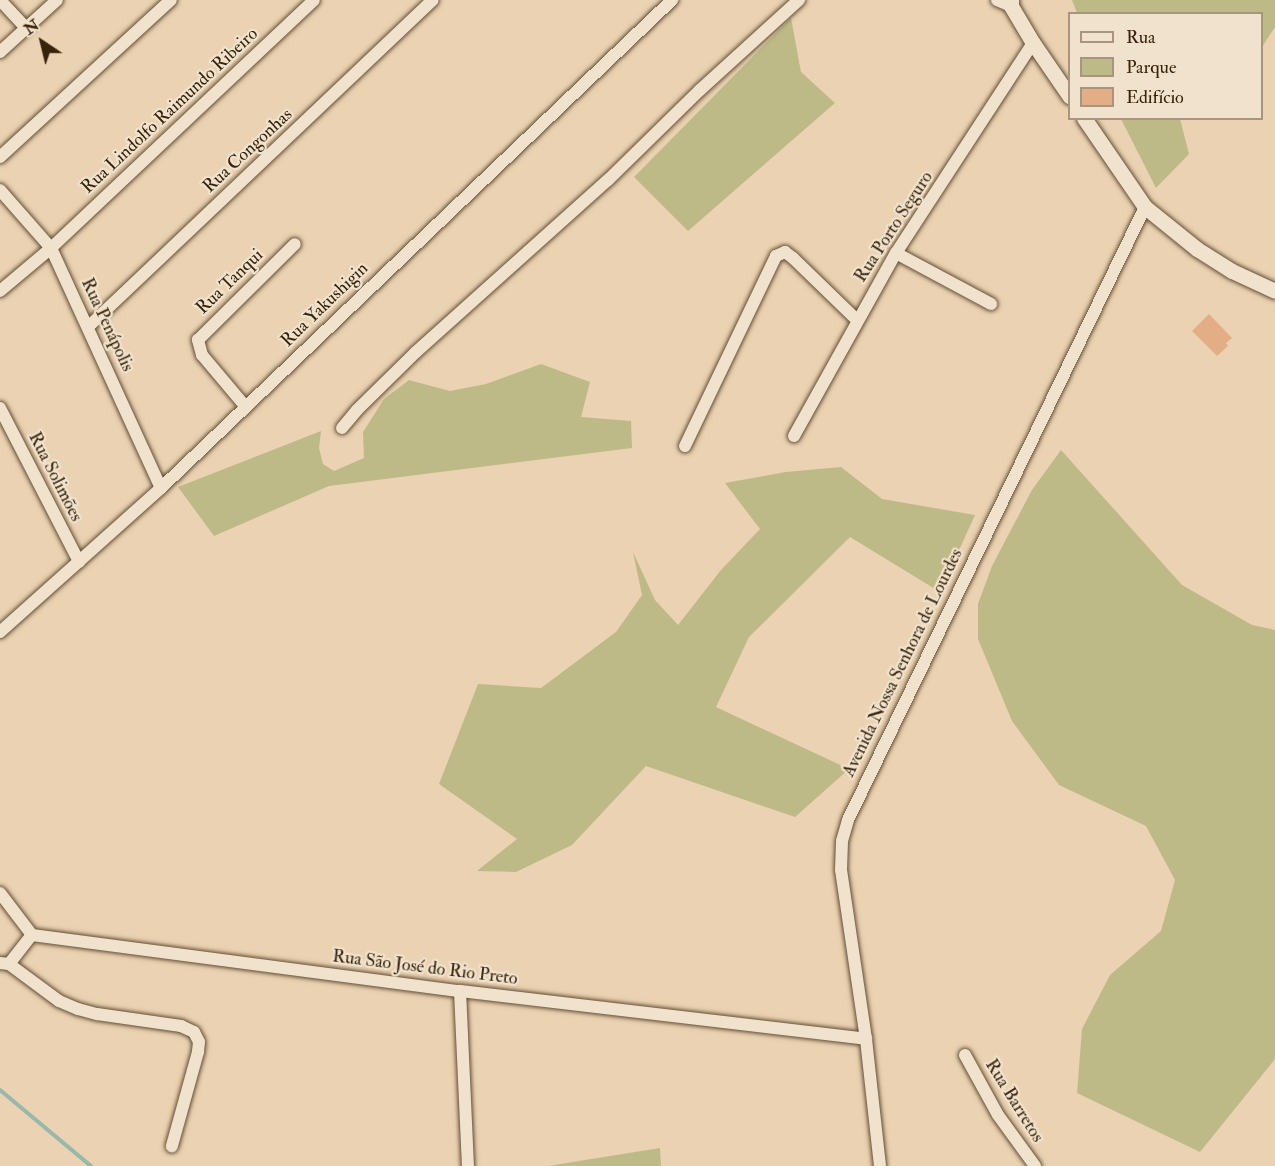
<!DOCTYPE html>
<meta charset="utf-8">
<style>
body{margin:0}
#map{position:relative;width:1275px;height:1166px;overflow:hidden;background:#ead2b2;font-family:"IM FELL Double Pica",serif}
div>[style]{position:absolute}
.green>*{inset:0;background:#beba87}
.stream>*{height:4px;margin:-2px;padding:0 2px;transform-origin:2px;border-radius:2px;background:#98b8aa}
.building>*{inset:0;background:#e3ad86}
.roads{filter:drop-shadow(0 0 2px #644e34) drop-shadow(0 0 2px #644e34)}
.minor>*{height:12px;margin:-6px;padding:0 6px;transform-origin:6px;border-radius:6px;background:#f1e2cd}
.tertiary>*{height:15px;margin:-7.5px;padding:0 7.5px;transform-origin:7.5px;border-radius:7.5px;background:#f1e2cd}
span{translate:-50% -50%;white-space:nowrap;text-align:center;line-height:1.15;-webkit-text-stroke:4.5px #f1e2cd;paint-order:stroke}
.street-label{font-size:18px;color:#37220a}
.legend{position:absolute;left:1068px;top:12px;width:195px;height:108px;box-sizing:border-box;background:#f1e2cd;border:2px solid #a7957f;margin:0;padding:8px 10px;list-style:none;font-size:18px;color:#37220a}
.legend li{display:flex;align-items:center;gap:12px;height:30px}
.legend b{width:30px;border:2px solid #a7957f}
.north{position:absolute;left:12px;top:12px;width:60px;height:60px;-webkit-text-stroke:4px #f1e2cd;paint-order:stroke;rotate:325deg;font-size:16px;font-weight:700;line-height:24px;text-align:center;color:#37220a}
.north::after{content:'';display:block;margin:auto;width:21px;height:27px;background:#37220a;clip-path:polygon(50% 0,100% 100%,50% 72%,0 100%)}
</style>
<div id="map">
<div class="green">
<i style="clip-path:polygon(1072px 0,1275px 0,1275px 27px,1262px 47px,1262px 14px,1077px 13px)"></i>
<i style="clip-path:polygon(791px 18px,801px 72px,835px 103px,688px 231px,634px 177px)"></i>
<i style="clip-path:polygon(1121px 119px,1180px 119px,1189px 154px,1156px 188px)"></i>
<i style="clip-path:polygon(541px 364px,590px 382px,581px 417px,631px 421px,632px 448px,329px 486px,214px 536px,178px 487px,321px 431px,319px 448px,323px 464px,334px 471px,364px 458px,363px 432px,384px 399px,409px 380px,450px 391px,486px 384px)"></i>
<i style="clip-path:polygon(1061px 450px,1182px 585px,1252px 625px,1275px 630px,1275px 1059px,1200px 1152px,1077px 1093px,1082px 1029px,1110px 975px,1161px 931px,1175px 880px,1146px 826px,1059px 785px,1012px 721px,978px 639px,978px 604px,992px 566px,1032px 490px)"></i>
<i style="clip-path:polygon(841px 467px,882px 499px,975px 515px,940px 592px,850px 537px,749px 637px,716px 707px,849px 769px,795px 817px,646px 766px,572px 845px,516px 872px,477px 871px,517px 839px,439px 784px,478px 684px,541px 688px,616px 632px,642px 595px,633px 552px,655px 600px,678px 625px,721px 570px,760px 529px,725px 483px,786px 472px)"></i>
<i style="clip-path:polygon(660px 1148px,661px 1166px,548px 1166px)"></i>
</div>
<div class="stream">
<i style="left:0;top:1090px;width:119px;rotate:39.9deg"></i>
</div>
<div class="building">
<i style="clip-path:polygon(1209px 314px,1232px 338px,1226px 343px,1228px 346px,1217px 356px,1192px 331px)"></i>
</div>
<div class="roads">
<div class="minor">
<i style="left:0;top:0;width:38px;rotate:47deg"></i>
<i style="left:997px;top:0;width:15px;rotate:23deg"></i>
<i style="left:0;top:52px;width:77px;rotate:-42.4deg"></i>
<i style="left:0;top:157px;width:232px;rotate:-42.6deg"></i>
<i style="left:0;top:190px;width:77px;rotate:48.7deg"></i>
<i style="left:51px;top:248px;width:264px;rotate:65.4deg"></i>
<i style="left:896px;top:253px;width:108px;rotate:28.2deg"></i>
<i style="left:0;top:291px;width:67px;rotate:-40.1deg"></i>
<i style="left:51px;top:248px;width:361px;rotate:-43.3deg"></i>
<i style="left:88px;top:327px;width:475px;rotate:-43.5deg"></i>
<i style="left:245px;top:406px;width:67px;rotate:-130.1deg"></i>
<i style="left:202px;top:355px;width:16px;rotate:-105deg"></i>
<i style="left:198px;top:340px;width:136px;rotate:-44.7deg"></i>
<i style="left:0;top:408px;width:173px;rotate:62.8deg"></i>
<i style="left:342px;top:428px;width:23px;rotate:-50deg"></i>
<i style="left:357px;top:410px;width:83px;rotate:-44.5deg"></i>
<i style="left:416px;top:352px;width:258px;rotate:-41.9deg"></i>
<i style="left:608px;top:180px;width:129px;rotate:-44.4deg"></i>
<i style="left:700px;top:90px;width:134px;rotate:-42.3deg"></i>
<i style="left:794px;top:436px;width:210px;rotate:-60.9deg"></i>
<i style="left:896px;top:253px;width:251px;rotate:-56.9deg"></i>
<i style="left:685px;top:446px;width:211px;rotate:-64.4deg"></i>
<i style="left:776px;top:256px;width:10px;rotate:-24deg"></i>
<i style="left:785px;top:252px;width:10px;rotate:37deg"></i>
<i style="left:793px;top:258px;width:89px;rotate:44.1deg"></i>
<i style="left:0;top:632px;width:216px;rotate:-41.8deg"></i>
<i style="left:161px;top:488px;width:707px;rotate:-43.68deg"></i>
<i style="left:0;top:893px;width:53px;rotate:52.7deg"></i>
<i style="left:32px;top:935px;width:432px;rotate:7.5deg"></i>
<i style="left:460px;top:991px;width:409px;rotate:6.7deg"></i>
<i style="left:0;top:963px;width:9px;rotate:6deg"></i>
<i style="left:9px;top:964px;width:37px;rotate:-52deg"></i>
<i style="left:9px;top:964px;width:62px;rotate:36.5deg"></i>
<i style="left:59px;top:1001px;width:21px;rotate:23deg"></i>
<i style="left:78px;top:1009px;width:20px;rotate:15deg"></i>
<i style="left:97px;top:1014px;width:85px;rotate:8.1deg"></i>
<i style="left:181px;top:1026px;width:14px;rotate:25deg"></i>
<i style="left:194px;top:1032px;width:11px;rotate:63deg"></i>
<i style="left:199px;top:1042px;width:10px;rotate:96deg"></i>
<i style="left:198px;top:1052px;width:98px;rotate:105.5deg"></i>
<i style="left:460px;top:991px;width:175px;rotate:87.4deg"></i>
<i style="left:965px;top:1055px;width:68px;rotate:61.2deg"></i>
<i style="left:998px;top:1115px;width:63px;rotate:54deg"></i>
<i style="left:880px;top:1166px;width:128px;rotate:-96.3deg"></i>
<i style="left:866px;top:1039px;width:171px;rotate:-98.4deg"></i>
<i style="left:841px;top:870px;width:29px;rotate:-88deg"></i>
<i style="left:842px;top:841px;width:22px;rotate:-74deg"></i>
<i style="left:848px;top:820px;width:681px;rotate:-64.15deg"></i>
</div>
<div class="tertiary">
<i style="left:1011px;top:0;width:6px;rotate:90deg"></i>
<i style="left:1011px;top:6px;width:43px;rotate:59.3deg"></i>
<i style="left:1033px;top:43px;width:65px;rotate:55.6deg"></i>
<i style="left:1084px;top:118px;width:108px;rotate:55.6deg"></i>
<i style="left:1145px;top:207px;width:67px;rotate:38.9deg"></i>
<i style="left:1197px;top:249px;width:41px;rotate:32.2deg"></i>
<i style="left:1232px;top:271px;width:47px;rotate:24.9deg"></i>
</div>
</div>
<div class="street-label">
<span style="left:170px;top:111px;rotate:-43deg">Rua Lindolfo Raimundo Ribeiro</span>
<span style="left:248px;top:151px;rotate:-43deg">Rua Congonhas</span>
<span style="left:894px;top:227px;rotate:-57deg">Rua Porto Seguro</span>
<span style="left:230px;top:282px;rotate:-44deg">Rua Tanqui</span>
<span style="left:325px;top:305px;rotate:-44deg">Rua Yakushigin</span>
<span style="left:107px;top:325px;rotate:65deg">Rua Penápolis</span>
<span style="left:55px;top:477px;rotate:63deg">Rua Solimões</span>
<span style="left:903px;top:663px;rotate:-64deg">Avenida Nossa Senhora de Lourdes</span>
<span style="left:425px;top:968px;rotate:7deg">Rua São José do Rio Preto</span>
<span style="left:1014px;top:1101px;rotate:58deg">Rua Barretos</span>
</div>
<ul class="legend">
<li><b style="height:8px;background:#f1e2cd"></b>Rua</li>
<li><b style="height:16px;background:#beba87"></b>Parque</li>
<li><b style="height:16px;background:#e3ad86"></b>Edifício</li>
</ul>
<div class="north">N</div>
</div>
